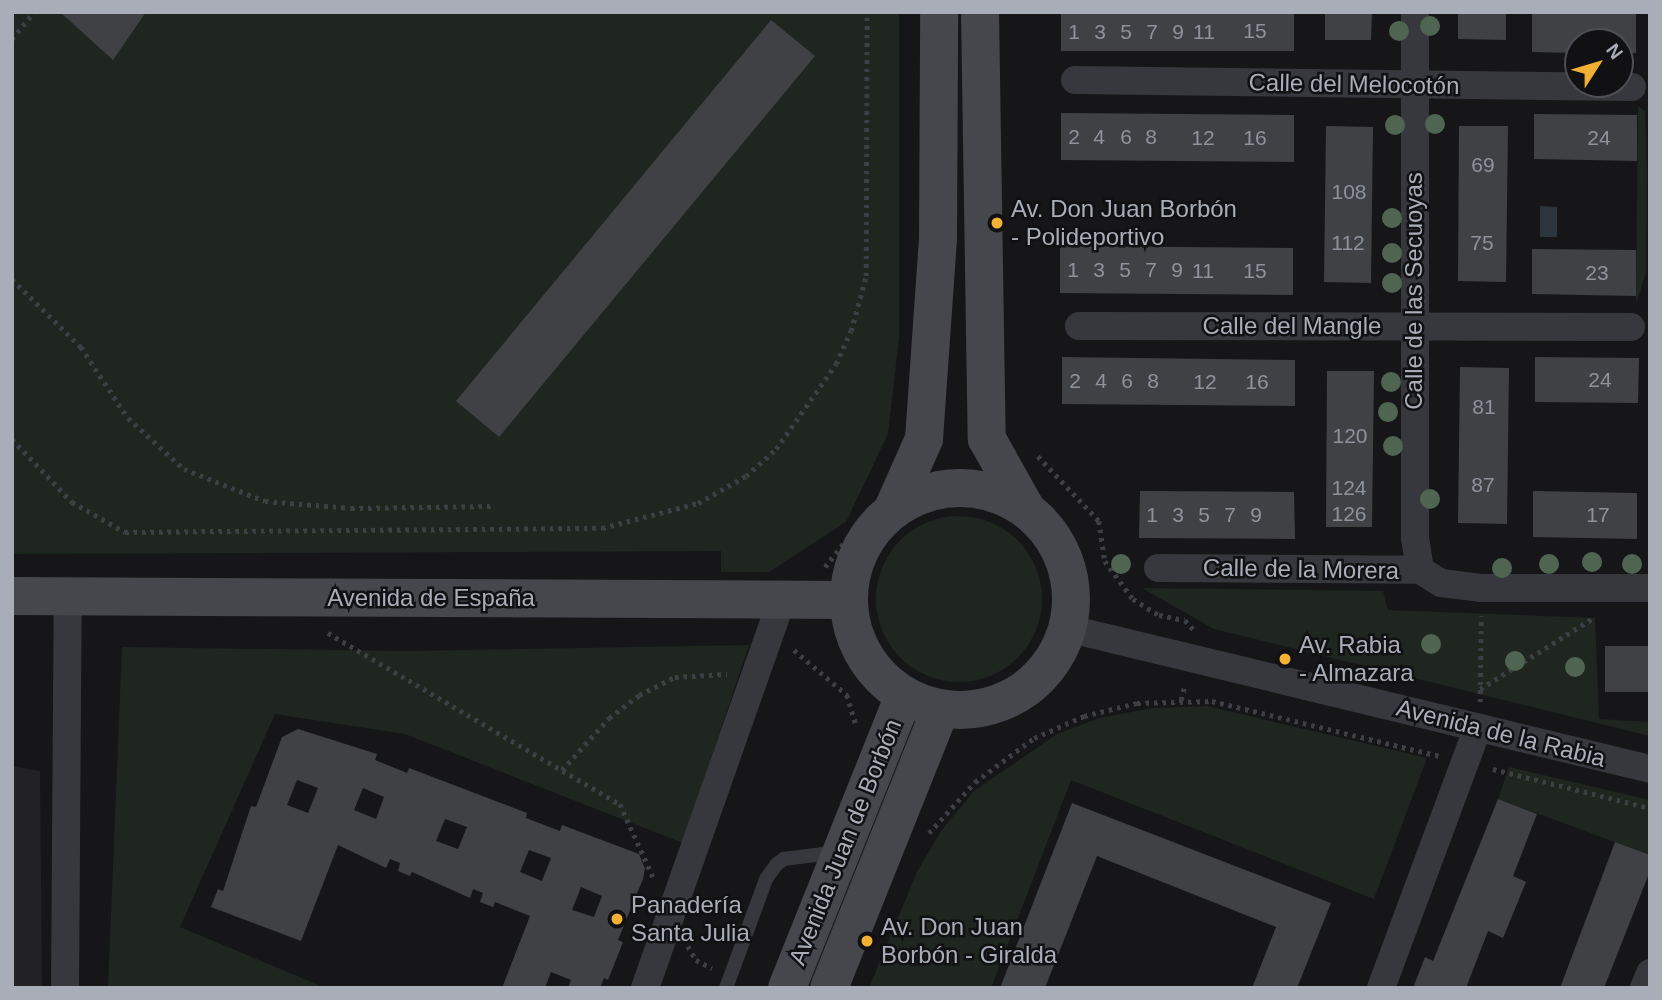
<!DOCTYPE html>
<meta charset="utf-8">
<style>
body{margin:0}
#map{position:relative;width:1662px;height:1000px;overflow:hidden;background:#161618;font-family:Helvetica,sans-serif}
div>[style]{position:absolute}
.built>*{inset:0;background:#222225}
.green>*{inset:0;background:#1e261f}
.round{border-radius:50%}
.water>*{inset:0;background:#2c353c}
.building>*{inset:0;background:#404145}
.path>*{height:4.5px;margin-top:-2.25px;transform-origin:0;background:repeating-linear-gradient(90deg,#3d3f44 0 3.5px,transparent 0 8.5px)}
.lane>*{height:14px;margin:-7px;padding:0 7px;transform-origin:7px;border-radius:7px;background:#37383d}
.street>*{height:28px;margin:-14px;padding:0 14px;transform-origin:14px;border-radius:14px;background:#37383d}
.secondary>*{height:38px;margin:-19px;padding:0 19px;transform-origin:19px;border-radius:19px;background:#45474d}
.secondary>.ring{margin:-19px;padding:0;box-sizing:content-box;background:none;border:38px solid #45474d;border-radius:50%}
.trees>*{width:20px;height:20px;margin:-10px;border-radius:50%;background:#506452}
.dots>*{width:19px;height:19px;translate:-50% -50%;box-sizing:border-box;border:4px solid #111113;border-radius:50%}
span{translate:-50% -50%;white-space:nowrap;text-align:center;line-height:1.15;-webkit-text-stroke:5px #111113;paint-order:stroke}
.number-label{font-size:21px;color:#8e929b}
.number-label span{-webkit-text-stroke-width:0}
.street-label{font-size:24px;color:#a8adb8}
.poi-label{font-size:24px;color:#a8adb8}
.left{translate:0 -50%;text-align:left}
.frame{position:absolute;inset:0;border:14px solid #a8adb8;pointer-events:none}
.north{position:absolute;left:1564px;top:28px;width:70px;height:70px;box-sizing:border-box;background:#111113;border:2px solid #4d4f55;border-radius:50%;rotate:53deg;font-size:19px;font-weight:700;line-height:28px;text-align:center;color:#a8adb8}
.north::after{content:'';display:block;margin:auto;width:24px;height:32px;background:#f2b134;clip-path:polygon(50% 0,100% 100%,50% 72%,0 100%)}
</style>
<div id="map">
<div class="built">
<i style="clip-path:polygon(12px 766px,40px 771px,42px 988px,12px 988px)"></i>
</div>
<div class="green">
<i style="clip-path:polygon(12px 12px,899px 12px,899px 338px,888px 434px,846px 522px,769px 572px,721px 572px,721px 551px,12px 554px)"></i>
<i style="clip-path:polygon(1638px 106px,1645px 111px,1647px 174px,1646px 272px,1636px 305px)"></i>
<i class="round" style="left:876px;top:516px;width:166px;height:166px"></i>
<i style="clip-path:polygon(1142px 588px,1383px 591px,1388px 610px,1595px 618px,1599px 719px,1650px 722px,1650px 736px,1214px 629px)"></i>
<i style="clip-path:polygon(749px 645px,683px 843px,405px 734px,275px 714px,180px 927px,326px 988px,108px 988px,122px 647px,405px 651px)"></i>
<i style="clip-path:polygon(1207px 706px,1427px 758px,1374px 899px,1071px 780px,991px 988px,869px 988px,917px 872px,941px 831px,974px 791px,1057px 734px,1099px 718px,1153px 708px)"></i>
<i style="clip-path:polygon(1509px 767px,1650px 800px,1650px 855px,1498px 799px)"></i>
</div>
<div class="water">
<i style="clip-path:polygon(1540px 206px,1557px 207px,1557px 237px,1540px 237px)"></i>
</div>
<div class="building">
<i style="clip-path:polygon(60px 12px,146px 12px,113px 60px)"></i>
<i style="clip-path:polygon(1061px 12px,1294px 12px,1294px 51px,1061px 51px)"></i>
<i style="clip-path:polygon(1325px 12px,1372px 12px,1371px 40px,1325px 40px)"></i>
<i style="clip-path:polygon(1458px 12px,1506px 12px,1506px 40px,1458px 39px)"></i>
<i style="clip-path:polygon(1532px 12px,1636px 12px,1636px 53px,1620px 53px,1620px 42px,1578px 42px,1578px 53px,1532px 52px)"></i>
<i style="clip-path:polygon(771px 20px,815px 56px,499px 437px,456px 401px)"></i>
<i style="clip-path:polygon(1061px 113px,1294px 115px,1294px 162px,1061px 160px)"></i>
<i style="clip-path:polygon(1534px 114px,1637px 115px,1637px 161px,1534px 159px)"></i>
<i style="clip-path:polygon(1326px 126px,1373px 127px,1371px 283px,1324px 282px)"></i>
<i style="clip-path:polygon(1459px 126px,1508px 126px,1506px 282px,1458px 281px)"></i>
<i style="clip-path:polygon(1060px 246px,1293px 248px,1293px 295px,1060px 293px)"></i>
<i style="clip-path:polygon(1532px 249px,1636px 250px,1636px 296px,1532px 294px)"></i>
<i style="clip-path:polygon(1062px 357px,1295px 360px,1295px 406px,1062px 404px)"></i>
<i style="clip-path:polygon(1535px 357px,1639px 358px,1638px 403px,1535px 402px)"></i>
<i style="clip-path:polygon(1460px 367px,1509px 368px,1507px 524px,1458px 523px)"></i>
<i style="clip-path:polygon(1327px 371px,1374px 371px,1372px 527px,1326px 527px)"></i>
<i style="clip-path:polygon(1140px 491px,1294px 492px,1295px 539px,1139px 538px)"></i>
<i style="clip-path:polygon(1533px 491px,1637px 493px,1637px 539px,1533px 537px)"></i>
<i style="clip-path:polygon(1605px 646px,1650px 646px,1650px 692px,1605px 692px)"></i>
<i style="clip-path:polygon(evenodd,298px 729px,377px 754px,375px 760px,407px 773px,409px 768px,527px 813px,526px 818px,560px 831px,562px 825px,639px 854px,645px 869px,643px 879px,618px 940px,623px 942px,608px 980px,604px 978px,600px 988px,568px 988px,571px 980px,551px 972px,545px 988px,502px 988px,530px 916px,495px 902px,493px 907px,480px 902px,483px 893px,473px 889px,470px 898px,412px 872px,410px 876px,398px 871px,400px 863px,390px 859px,386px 868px,338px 845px,301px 941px,211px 907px,218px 889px,223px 891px,251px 806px,256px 807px,282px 737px,298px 729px,297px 780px,318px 788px,308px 813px,287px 805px,297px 780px,298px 729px,363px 788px,384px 797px,376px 819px,354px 810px,363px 788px,298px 729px,445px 819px,467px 827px,458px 849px,436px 841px,445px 819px,298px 729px,529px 850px,551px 858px,542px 881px,520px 872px,529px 850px,298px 729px,581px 887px,602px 896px,594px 917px,572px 910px,581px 887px)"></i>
<i style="clip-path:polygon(1498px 799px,1537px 814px,1513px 876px,1526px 882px,1503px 938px,1488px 931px,1466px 988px,1413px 988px,1425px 957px,1433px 961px)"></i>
<i style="clip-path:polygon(1072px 803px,1331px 903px,1297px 988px,1252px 988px,1276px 927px,1097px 856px,1045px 988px,1000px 988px)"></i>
<i style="clip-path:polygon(1615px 842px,1650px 855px,1650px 871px,1604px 988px,1560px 988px)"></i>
</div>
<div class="path">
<i style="left:12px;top:39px;width:35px;rotate:-51deg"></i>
<i style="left:12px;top:279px;width:97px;rotate:44.6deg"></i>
<i style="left:81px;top:347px;width:85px;rotate:56.5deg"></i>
<i style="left:128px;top:418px;width:76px;rotate:42.3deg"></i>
<i style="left:184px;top:469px;width:87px;rotate:21.6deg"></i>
<i style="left:265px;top:501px;width:86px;rotate:4.7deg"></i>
<i style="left:351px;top:508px;width:144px;rotate:-0.8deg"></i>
<i style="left:12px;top:439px;width:87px;rotate:46.4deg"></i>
<i style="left:72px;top:502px;width:61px;rotate:29.5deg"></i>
<i style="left:125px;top:532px;width:477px;rotate:-0.5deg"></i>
<i style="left:602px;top:528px;width:99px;rotate:-14.6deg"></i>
<i style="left:698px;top:503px;width:55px;rotate:-29.4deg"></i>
<i style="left:746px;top:476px;width:40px;rotate:-42deg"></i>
<i style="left:776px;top:449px;width:104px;rotate:-54.8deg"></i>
<i style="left:836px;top:364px;width:36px;rotate:-66deg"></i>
<i style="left:851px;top:331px;width:57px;rotate:-74.7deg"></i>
<i style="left:866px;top:276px;width:264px;rotate:-89.8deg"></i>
<i style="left:1038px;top:456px;width:89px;rotate:46.8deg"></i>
<i style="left:1099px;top:521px;width:40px;rotate:81.5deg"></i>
<i style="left:1105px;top:561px;width:47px;rotate:53.6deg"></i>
<i style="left:1133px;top:599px;width:31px;rotate:32deg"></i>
<i style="left:1159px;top:615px;width:26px;rotate:11deg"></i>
<i style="left:1185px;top:620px;width:13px;rotate:48deg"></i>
<i style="left:825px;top:567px;width:57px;rotate:-52.1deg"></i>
<i style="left:328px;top:633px;width:338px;rotate:30.4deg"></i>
<i style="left:620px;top:804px;width:82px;rotate:65.6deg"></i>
<i style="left:794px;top:650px;width:70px;rotate:40.3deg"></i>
<i style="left:847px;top:695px;width:30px;rotate:73deg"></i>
<i style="left:1480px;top:689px;width:136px;rotate:-32.1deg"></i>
<i style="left:1181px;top:700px;width:16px;rotate:-76deg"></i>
<i style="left:1480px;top:702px;width:86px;rotate:-89.3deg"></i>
<i style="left:1493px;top:769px;width:162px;rotate:14deg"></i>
<i style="left:562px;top:770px;width:70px;rotate:-47.9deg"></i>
<i style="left:609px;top:718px;width:38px;rotate:-37deg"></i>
<i style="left:639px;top:695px;width:40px;rotate:-26.6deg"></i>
<i style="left:675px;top:677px;width:52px;rotate:-3.3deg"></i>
<i style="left:929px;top:833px;width:69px;rotate:-48deg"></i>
<i style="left:975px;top:782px;width:74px;rotate:-36.7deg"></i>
<i style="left:1034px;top:738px;width:55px;rotate:-23.7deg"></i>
<i style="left:1084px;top:716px;width:55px;rotate:-13.8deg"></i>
<i style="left:1137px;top:703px;width:75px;rotate:-1.5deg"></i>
<i style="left:1212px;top:701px;width:235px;rotate:13.6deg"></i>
<i style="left:688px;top:946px;width:16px;rotate:60deg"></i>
<i style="left:696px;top:960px;width:18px;rotate:27deg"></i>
</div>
<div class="lane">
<i style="left:726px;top:988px;width:116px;rotate:-69.8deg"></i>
<i style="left:766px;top:879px;width:19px;rotate:-54deg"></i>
<i style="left:777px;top:864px;width:9px;rotate:-36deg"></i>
<i style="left:784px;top:859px;width:53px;rotate:-7.5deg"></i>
</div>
<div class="street">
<i style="left:1415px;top:12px;width:526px;rotate:90deg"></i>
<i style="left:1415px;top:538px;width:32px;rotate:81deg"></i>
<i style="left:1075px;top:80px;width:557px;rotate:0.72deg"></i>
<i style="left:1079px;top:326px;width:552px;rotate:0.1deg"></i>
<i style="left:1158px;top:568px;width:262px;rotate:0.4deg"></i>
<i style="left:1420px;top:570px;width:25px;rotate:32deg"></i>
<i style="left:1441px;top:583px;width:40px;rotate:7.1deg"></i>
<i style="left:1481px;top:588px;width:169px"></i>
<i style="left:1066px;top:628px;width:601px;rotate:13.57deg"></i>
<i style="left:65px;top:988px;width:392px;rotate:-89.6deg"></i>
<i style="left:645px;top:988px;width:411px;rotate:-70.6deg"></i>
<i style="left:1381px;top:988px;width:278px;rotate:-69.6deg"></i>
<i style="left:1644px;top:988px;width:16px;rotate:-68deg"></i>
</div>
<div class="secondary">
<i style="left:980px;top:12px;width:427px;rotate:89.1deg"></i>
<i style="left:987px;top:439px;width:78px;rotate:60.8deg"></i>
<i class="ring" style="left:849px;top:488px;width:184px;height:184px"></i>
<i style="left:892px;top:511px;width:79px;rotate:-66deg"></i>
<i style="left:924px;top:439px;width:201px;rotate:-86deg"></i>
<i style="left:938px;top:238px;width:226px;rotate:-89.7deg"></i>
<i style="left:12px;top:596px;width:837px;rotate:0.27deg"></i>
<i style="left:787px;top:988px;width:315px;rotate:-68.2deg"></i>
<i style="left:829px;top:988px;width:299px;rotate:-68.2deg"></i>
</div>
<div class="trees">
<i style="left:1430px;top:26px"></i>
<i style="left:1399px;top:31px"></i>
<i style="left:1435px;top:124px"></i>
<i style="left:1395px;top:125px"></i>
<i style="left:1392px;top:218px"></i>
<i style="left:1392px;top:253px"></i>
<i style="left:1392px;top:283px"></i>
<i style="left:1391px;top:382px"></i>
<i style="left:1388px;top:412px"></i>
<i style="left:1393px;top:446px"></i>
<i style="left:1430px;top:499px"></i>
<i style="left:1592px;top:562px"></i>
<i style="left:1121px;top:564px"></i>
<i style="left:1549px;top:564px"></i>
<i style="left:1632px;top:564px"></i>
<i style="left:1502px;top:568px"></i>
<i style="left:1431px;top:644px"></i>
<i style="left:1515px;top:661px"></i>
<i style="left:1575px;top:667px"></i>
</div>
<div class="dots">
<i style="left:997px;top:223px;background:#f2b134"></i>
<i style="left:1285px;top:659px;background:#f2b134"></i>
<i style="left:617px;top:919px;background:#f2b134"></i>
<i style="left:867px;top:941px;background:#f2b134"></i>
</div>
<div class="number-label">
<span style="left:1255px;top:31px">15</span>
<span style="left:1074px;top:32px">1</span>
<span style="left:1100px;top:32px">3</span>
<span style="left:1126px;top:32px">5</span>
<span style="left:1152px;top:32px">7</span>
<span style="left:1178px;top:32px">9</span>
<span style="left:1204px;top:32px">11</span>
<span style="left:1074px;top:137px">2</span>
<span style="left:1099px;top:137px">4</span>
<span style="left:1126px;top:137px">6</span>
<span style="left:1151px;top:137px">8</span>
<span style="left:1203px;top:138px">12</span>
<span style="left:1255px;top:138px">16</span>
<span style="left:1599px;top:138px">24</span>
<span style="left:1483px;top:165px">69</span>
<span style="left:1349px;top:192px">108</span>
<span style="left:1348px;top:243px">112</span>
<span style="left:1482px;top:243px">75</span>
<span style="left:1073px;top:270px">1</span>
<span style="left:1099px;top:270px">3</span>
<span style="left:1125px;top:270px">5</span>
<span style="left:1151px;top:270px">7</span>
<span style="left:1177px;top:270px">9</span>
<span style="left:1203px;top:271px">11</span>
<span style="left:1255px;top:271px">15</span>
<span style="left:1597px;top:273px">23</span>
<span style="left:1600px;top:380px">24</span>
<span style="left:1075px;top:381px">2</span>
<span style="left:1101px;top:381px">4</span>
<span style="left:1127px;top:381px">6</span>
<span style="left:1153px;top:381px">8</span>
<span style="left:1205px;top:382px">12</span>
<span style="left:1257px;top:382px">16</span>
<span style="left:1484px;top:407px">81</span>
<span style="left:1350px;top:436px">120</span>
<span style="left:1483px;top:485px">87</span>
<span style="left:1349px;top:488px">124</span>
<span style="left:1349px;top:514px">126</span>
<span style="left:1152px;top:515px">1</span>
<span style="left:1178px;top:515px">3</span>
<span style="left:1204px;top:515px">5</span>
<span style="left:1230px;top:515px">7</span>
<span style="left:1256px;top:515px">9</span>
<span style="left:1598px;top:515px">17</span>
</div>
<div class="street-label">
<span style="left:1354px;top:84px;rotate:1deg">Calle del Melocotón</span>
<span style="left:1414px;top:291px;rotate:-90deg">Calle de las Secuoyas</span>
<span style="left:1292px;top:326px">Calle del Mangle</span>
<span style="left:1301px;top:569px;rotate:1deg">Calle de la Morera</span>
<span style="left:431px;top:598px">Avenida de España</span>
<span style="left:1501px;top:733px;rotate:14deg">Avenida de la Rabia</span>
<span style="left:845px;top:842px;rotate:-68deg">Avenida Juan de Borbón</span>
</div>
<div class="poi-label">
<span class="left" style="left:1011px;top:223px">Av. Don Juan Borbón<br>- Polideportivo</span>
<span class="left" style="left:1299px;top:659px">Av. Rabia<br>- Almazara</span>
<span class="left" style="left:631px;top:919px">Panadería<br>Santa Julia</span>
<span class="left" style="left:881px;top:941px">Av. Don Juan<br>Borbón - Giralda</span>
</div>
<div class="frame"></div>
<div class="north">N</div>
</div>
